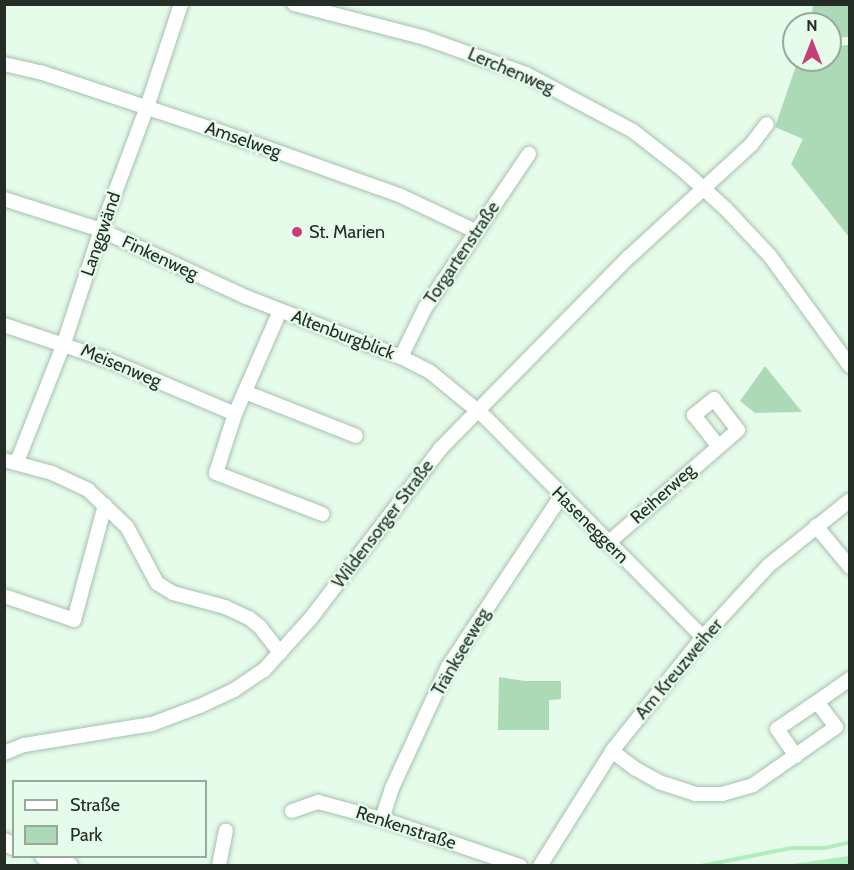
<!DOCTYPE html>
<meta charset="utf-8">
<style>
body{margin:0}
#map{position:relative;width:854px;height:870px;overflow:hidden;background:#e4fce9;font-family:Cabin,sans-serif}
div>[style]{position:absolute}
.green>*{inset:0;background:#acd9b6}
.water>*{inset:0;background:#afefbe}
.stream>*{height:4px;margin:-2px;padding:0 2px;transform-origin:2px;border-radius:2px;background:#afefbe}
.roads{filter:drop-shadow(0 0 2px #a9bfae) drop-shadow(0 0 2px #a9bfae)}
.minor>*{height:14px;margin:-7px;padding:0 7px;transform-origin:7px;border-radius:7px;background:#fff}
.major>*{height:18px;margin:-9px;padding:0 9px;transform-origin:9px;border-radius:9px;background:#fff}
.dots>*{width:16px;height:16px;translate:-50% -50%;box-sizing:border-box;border:3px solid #e4fce9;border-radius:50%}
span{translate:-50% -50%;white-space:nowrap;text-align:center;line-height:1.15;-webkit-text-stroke:4.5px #e4fce9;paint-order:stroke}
.street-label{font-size:18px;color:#252d26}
.poi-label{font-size:18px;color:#252d26}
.left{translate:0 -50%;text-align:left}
.frame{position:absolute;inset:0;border:6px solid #252d26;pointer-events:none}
.legend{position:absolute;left:12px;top:780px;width:195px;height:78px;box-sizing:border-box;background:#e4fce9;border:2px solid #98a99b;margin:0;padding:8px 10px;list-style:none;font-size:18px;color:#252d26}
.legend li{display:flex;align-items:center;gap:12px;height:30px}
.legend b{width:30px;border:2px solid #98a99b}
.north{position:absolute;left:782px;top:12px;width:60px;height:60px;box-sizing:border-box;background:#e4fce9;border:2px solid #98a99b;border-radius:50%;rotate:0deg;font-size:16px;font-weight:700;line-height:24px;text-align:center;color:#252d26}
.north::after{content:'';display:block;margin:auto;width:21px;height:27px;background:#c83e76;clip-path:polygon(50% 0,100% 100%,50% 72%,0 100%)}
</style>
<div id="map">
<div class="green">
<i style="clip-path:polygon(813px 5px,849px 5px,849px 37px,830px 38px,830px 24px,811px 24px)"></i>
<i style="clip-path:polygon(849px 45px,850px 45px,849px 237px,791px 164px,803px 139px,775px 127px,798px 60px,830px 60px,830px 46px)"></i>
<i style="clip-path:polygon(765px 366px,802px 412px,755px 413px,740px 401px)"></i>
<i style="clip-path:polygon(499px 677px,525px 681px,561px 681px,561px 699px,549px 700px,549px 730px,498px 730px)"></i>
</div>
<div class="water">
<i style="clip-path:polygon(849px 856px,849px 865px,786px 865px)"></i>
</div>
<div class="stream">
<i style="left:701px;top:866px;width:92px;rotate:-11.3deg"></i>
<i style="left:791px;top:848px;width:34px"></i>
<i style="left:825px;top:848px;width:26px;rotate:-13deg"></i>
</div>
<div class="roads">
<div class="minor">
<i style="left:294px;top:4px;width:135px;rotate:14.5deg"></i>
<i style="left:425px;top:38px;width:107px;rotate:19.6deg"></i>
<i style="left:526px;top:74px;width:121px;rotate:28deg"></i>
<i style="left:633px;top:131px;width:63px;rotate:38deg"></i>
<i style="left:683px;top:170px;width:58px;rotate:42.2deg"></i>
<i style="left:726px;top:209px;width:64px;rotate:46.9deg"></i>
<i style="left:770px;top:256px;width:136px;rotate:54deg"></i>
<i style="left:4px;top:64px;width:37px;rotate:13deg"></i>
<i style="left:40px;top:72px;width:221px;rotate:18.4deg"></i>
<i style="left:250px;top:142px;width:158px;rotate:19.6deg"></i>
<i style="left:399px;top:195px;width:84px;rotate:25.3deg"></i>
<i style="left:4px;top:199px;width:102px;rotate:17.7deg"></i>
<i style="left:101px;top:230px;width:160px;rotate:24.8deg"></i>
<i style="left:246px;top:297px;width:166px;rotate:21.2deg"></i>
<i style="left:401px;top:357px;width:31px;rotate:27deg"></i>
<i style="left:429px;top:371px;width:72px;rotate:39.4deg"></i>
<i style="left:485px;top:417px;width:310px;rotate:45.3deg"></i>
<i style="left:280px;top:311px;width:112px;rotate:113.6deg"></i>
<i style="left:235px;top:414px;width:62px;rotate:107.9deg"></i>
<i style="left:216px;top:473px;width:114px;rotate:21.1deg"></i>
<i style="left:4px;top:325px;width:110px;rotate:18.6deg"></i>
<i style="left:108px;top:360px;width:138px;rotate:23deg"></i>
<i style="left:401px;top:357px;width:55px;rotate:-63.9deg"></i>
<i style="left:425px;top:308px;width:186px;rotate:-56deg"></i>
<i style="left:245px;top:392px;width:119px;rotate:21.6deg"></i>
<i style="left:4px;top:460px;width:50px;rotate:15.2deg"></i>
<i style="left:52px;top:473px;width:40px;rotate:25deg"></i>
<i style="left:88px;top:490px;width:54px;rotate:43.5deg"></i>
<i style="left:127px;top:527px;width:64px;rotate:61.8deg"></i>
<i style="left:157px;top:583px;width:19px;rotate:32deg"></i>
<i style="left:173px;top:593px;width:54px;rotate:15.1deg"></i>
<i style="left:225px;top:607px;width:26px;rotate:25deg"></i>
<i style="left:249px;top:618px;width:14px;rotate:39deg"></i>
<i style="left:260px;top:627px;width:33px;rotate:52deg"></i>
<i style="left:17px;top:462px;width:128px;rotate:-68.4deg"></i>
<i style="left:64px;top:343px;width:119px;rotate:-71.9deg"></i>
<i style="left:101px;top:230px;width:131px;rotate:-69.5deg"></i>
<i style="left:147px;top:107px;width:108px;rotate:-71.7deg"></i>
<i style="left:816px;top:526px;width:53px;rotate:50.3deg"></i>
<i style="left:608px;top:543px;width:172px;rotate:-41deg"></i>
<i style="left:738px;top:430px;width:39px;rotate:-128deg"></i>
<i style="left:714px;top:399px;width:26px;rotate:141deg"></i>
<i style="left:694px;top:415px;width:39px;rotate:52deg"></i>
<i style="left:4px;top:596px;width:74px;rotate:18.9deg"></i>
<i style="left:74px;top:620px;width:119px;rotate:-74.9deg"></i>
<i style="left:612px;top:751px;width:30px;rotate:37deg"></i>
<i style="left:636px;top:769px;width:26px;rotate:29deg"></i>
<i style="left:659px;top:782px;width:38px;rotate:18deg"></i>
<i style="left:695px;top:794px;width:27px"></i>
<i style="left:722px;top:794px;width:32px;rotate:-16deg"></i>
<i style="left:753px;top:785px;width:101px;rotate:-34.9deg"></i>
<i style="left:836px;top:727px;width:31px;rotate:-127deg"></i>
<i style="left:817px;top:702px;width:40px;rotate:-34.9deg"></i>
<i style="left:4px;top:753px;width:22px;rotate:-22deg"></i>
<i style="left:24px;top:745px;width:130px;rotate:-9.3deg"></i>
<i style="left:152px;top:724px;width:51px;rotate:-20.6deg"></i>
<i style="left:200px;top:706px;width:38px;rotate:-25deg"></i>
<i style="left:234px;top:690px;width:36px;rotate:-34deg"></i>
<i style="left:264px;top:670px;width:70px;rotate:-47.9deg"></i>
<i style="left:311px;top:618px;width:213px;rotate:-52.6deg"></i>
<i style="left:440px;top:449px;width:269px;rotate:-45.5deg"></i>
<i style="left:629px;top:257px;width:166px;rotate:-42.6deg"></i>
<i style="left:751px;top:145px;width:26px;rotate:-53deg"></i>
<i style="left:796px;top:756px;width:33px;rotate:-125deg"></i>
<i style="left:777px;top:729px;width:48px;rotate:-34deg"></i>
<i style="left:292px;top:811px;width:28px;rotate:-19deg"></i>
<i style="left:318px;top:802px;width:66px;rotate:14.9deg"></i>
<i style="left:382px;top:819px;width:146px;rotate:18.8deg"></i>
<i style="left:382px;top:819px;width:33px;rotate:-72deg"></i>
<i style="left:392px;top:788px;width:133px;rotate:-65.2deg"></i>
<i style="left:448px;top:667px;width:205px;rotate:-56.5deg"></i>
<i style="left:219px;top:866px;width:36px;rotate:-79deg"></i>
<i style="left:540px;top:866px;width:136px;rotate:-57.9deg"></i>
<i style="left:612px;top:751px;width:146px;rotate:-51.4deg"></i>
<i style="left:703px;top:637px;width:96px;rotate:-47.5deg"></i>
<i style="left:768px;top:566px;width:105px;rotate:-38.8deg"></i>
</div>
<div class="major">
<i style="left:4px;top:842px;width:11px;rotate:22deg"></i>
<i style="left:44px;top:856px;width:27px;rotate:22deg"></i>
</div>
</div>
<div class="dots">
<i style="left:297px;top:232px;background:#c83e76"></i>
</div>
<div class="street-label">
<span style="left:511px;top:71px;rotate:23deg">Lerchenweg</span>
<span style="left:243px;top:140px;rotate:19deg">Amselweg</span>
<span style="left:101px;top:234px;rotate:-71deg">Langgwänd</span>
<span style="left:462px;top:253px;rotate:-56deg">Torgartenstraße</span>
<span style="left:160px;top:258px;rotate:25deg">Finkenweg</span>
<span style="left:343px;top:335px;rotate:21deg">Altenburgblick</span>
<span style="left:121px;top:366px;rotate:23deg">Meisenweg</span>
<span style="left:663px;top:494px;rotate:-42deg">Reiherweg</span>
<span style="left:383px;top:524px;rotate:-53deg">Wildensorger Straße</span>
<span style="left:590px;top:525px;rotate:45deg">Haseneggern</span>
<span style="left:461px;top:652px;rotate:-60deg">Tränkseeweg</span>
<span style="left:679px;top:669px;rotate:-50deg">Am Kreuzweiher</span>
<span style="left:406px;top:828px;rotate:18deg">Renkenstraße</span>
</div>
<div class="poi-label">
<span class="left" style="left:309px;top:232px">St. Marien</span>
</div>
<div class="frame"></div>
<ul class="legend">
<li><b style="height:8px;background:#fff"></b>Straße</li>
<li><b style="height:16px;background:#acd9b6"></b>Park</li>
</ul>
<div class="north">N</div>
</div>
